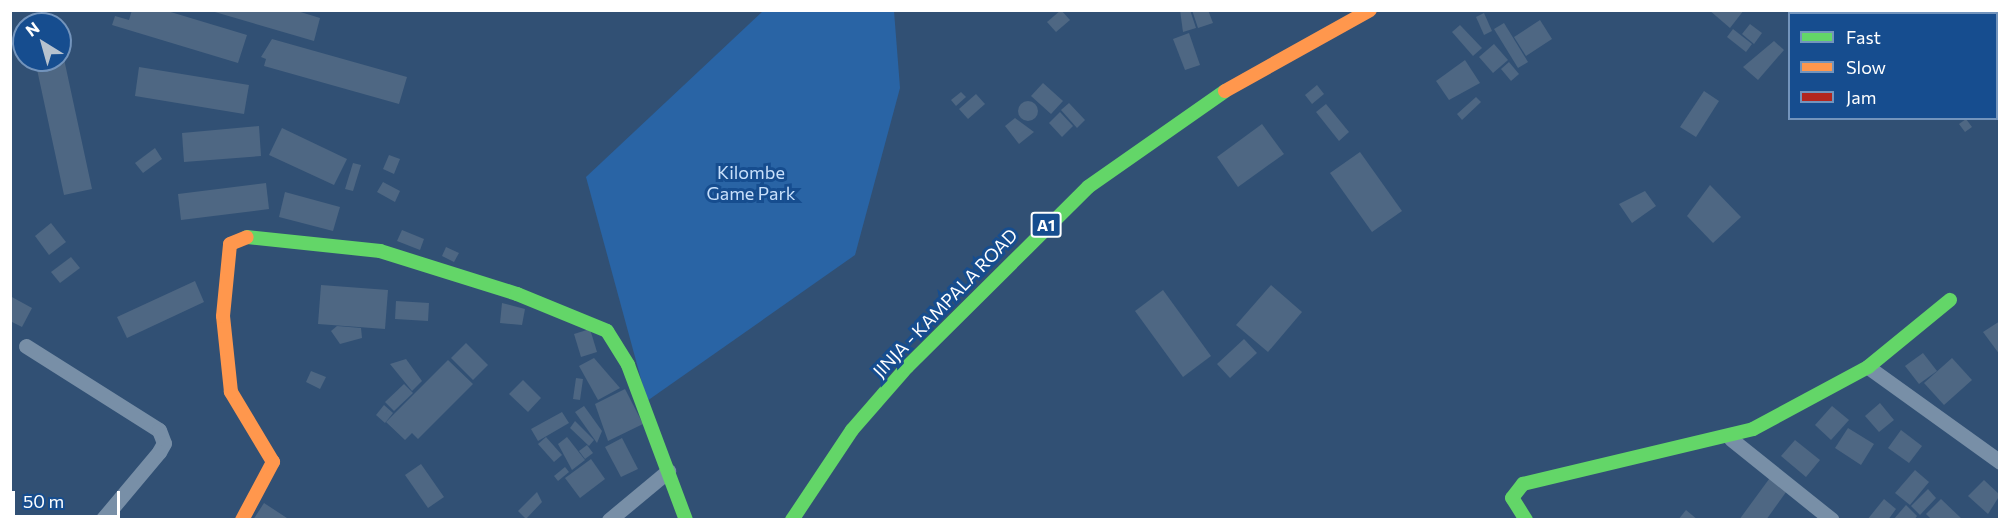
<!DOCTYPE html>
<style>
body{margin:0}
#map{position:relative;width:2010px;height:530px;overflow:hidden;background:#315074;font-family:Commissioner,sans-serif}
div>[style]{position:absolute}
.green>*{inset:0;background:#2964a5}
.building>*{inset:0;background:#4e6783}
.round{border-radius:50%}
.street>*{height:15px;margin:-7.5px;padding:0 7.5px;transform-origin:7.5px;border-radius:7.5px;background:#788fa7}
.fast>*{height:14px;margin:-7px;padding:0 7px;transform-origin:7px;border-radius:7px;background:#63d668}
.slow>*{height:14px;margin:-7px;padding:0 7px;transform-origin:7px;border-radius:7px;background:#ff974d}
.jam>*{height:14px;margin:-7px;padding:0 7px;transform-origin:7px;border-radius:7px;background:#b3261e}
span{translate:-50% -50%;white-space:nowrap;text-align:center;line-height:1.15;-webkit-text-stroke:6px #164d8f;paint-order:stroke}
.shield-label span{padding:2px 4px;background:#164d8f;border:2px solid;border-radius:4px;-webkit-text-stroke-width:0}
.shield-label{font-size:16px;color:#fff;font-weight:700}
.park-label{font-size:18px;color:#c8e0fb}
.street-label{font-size:18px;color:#fff}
.frame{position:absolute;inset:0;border:12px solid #fff;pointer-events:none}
.legend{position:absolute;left:1788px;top:12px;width:210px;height:108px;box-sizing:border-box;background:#164d8f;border:2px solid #7394bc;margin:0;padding:8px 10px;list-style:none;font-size:18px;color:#fff}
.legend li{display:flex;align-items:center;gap:12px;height:30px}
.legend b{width:30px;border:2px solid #7394bc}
.north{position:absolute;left:12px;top:12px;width:60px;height:60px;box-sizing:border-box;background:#164d8f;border:2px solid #7394bc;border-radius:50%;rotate:323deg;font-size:16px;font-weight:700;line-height:24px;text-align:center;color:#fff}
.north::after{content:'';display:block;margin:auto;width:21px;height:27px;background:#b7c2ce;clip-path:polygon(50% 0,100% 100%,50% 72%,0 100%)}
.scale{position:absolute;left:12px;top:491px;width:108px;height:27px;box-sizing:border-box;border:3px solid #fff;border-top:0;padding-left:8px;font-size:18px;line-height:21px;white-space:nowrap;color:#fff;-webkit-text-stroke:4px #164d8f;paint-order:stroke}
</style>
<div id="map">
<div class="green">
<i style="clip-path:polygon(763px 11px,894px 11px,900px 88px,855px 255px,647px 401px,586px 177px)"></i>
</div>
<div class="building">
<i style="clip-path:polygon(132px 10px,164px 10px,247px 35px,238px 63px,112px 25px,115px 16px,129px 20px)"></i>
<i style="clip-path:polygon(208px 10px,294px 10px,320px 18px,314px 41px)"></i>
<i style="clip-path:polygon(1061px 10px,1070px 20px,1056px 32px,1047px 22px)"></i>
<i style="clip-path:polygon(1180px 10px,1190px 10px,1196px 28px,1183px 32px)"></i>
<i style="clip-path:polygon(1192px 10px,1208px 10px,1213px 23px,1198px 28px)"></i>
<i style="clip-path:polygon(1709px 10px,1744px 10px,1730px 28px)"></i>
<i style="clip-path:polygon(1484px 13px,1492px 31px,1484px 35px,1476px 17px)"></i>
<i style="clip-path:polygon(1540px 20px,1552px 39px,1526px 56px,1514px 37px)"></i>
<i style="clip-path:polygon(1504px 23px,1528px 62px,1518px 68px,1494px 29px)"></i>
<i style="clip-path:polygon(1750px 24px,1762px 33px,1754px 44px,1742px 34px)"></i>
<i style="clip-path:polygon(1460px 25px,1482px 48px,1473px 56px,1452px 32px)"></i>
<i style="clip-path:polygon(1733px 29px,1752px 44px,1746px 52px,1727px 37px)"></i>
<i style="clip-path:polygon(1189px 33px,1200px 65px,1185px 70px,1173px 39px)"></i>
<i style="clip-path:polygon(272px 39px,407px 77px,399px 104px,264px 66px,266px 59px,261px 57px)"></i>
<i style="clip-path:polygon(1774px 41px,1784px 50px,1758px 80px,1743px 67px)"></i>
<i style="clip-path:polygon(1494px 44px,1508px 60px,1493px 73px,1479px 57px)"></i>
<i style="clip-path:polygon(61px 45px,92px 189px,64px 195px,35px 60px,60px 60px)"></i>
<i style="clip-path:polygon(1465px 60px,1480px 83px,1449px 100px,1436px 81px)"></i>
<i style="clip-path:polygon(1509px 62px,1519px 74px,1511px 81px,1501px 69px)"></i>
<i style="clip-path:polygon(139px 67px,249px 85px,244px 114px,135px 96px)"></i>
<i style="clip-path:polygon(1043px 83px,1063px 101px,1051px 114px,1031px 96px)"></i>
<i style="clip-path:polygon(1317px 85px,1324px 94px,1312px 104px,1305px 95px)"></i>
<i style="clip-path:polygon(1704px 91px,1719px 101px,1696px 137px,1680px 127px)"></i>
<i style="clip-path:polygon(961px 92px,966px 97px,956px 106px,951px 100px)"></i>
<i style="clip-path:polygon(976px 94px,985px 104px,968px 119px,959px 109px)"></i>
<i style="clip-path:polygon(1476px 97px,1481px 102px,1462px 120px,1457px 114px)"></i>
<i class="round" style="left:1018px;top:101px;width:20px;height:20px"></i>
<i style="clip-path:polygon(1069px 103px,1085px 120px,1077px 128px,1061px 110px)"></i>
<i style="clip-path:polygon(1326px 104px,1349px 132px,1339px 141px,1316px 112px)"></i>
<i style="clip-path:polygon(1060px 112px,1073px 126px,1062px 137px,1049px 123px)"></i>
<i style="clip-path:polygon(1015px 118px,1034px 132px,1019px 144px,1005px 126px)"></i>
<i style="clip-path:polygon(1966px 119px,1972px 127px,1965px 132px,1959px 124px)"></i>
<i style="clip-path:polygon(1262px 124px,1284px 154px,1238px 187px,1217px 157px)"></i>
<i style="clip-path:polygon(259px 126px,261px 156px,184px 162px,182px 133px)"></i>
<i style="clip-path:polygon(282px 128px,347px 159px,334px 185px,269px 155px)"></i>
<i style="clip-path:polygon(155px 148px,162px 159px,143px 173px,135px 163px)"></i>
<i style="clip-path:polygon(1360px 152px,1402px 211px,1372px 232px,1330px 173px)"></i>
<i style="clip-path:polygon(389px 155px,400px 159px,394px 174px,383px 169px)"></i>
<i style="clip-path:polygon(353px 163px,361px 165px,353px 191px,345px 189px)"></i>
<i style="clip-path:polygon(383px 182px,400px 191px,395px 202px,377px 192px)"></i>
<i style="clip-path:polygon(266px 183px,269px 209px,181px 220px,178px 194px)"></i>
<i style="clip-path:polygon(1710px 185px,1741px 217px,1713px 243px,1687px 216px)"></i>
<i style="clip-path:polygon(1645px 191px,1656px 206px,1632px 223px,1619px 204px)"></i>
<i style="clip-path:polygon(285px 192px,340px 207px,333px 231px,279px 217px)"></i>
<i style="clip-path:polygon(51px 223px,66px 242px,49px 255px,35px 236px)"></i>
<i style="clip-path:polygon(402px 230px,424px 239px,420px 250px,397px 241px)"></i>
<i style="clip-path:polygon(446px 247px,459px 253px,454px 262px,442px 256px)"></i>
<i style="clip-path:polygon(71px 257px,80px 268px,60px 283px,51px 272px)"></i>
<i style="clip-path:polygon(195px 281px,204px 302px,127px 338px,117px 317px)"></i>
<i style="clip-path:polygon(321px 285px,388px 290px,385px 329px,318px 324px)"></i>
<i style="clip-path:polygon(1271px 285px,1302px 312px,1268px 352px,1236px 325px)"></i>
<i style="clip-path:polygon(1163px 290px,1211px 356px,1183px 377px,1135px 311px)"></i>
<i style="clip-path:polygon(10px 296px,32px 308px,22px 327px,10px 321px)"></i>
<i style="clip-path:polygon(396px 301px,429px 303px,428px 321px,395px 319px)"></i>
<i style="clip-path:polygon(502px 303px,525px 309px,522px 325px,500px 323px)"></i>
<i style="clip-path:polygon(2000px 321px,2000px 355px,1983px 332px)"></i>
<i style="clip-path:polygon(337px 326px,361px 328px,362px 338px,340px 344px,331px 331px)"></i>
<i style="clip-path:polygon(590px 329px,597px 352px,581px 357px,574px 334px)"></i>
<i style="clip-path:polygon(1244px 339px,1257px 353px,1230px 378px,1217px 364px)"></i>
<i style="clip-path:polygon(466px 343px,488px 365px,473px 380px,451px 358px)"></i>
<i style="clip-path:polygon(1923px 353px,1937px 371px,1919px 384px,1905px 366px)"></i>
<i style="clip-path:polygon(594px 358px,620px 388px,598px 400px,579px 366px)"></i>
<i style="clip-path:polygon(1952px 358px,1972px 380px,1944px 405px,1924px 383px)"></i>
<i style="clip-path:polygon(406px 359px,422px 381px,412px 391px,390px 364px)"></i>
<i style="clip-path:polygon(448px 360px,473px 384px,418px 439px,412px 433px,405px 440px,386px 422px)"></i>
<i style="clip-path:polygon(311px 371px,326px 377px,320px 389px,306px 382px)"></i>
<i style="clip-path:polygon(576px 378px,583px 379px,580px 400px,573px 399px)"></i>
<i style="clip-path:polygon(523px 380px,541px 398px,528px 412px,509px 394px)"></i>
<i style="clip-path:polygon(404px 384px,413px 393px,394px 411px,385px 402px)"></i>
<i style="clip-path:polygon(625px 389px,643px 424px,608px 441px,595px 404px)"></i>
<i style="clip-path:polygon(1880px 403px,1894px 420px,1879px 432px,1865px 416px)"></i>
<i style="clip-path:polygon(384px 405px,393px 413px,385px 423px,376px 415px)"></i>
<i style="clip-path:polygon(584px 406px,602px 431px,597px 443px,575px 412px)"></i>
<i style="clip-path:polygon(1832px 406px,1849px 420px,1831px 440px,1815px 425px)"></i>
<i style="clip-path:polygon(562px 412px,569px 423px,538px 441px,531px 429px)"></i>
<i style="clip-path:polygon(575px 421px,594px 440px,589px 446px,570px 428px)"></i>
<i style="clip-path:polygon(1848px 428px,1874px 444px,1861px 465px,1835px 448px)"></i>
<i style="clip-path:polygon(1901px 430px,1922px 446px,1909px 463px,1888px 448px)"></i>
<i style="clip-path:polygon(546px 437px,562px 455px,554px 462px,538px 444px)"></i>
<i style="clip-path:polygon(567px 437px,585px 460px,572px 470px,558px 444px)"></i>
<i style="clip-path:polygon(622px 438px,638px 469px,621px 477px,605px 447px)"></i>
<i style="clip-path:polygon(1795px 440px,1820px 460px,1806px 477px,1781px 456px)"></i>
<i style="clip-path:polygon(587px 445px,593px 453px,585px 459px,579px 451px)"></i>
<i style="clip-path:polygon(591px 459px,605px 479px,580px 498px,565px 478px)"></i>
<i style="clip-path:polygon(421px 464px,444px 497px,428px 508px,405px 475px)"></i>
<i style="clip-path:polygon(565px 467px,569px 472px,558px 481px,554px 476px)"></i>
<i style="clip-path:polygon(1915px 470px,1929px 482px,1910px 505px,1895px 493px)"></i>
<i style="clip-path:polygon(1772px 475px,1789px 488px,1766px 520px,1739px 520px)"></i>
<i style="clip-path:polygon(1984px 480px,2000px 495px,1988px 514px,1968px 496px)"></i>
<i style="clip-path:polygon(1928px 489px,1936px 498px,1920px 515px,1911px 506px)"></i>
<i style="clip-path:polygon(537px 492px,542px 502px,526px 519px,518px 511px)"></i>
<i style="clip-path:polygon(1884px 499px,1896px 509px,1888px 520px,1867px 520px)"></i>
<i style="clip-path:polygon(1941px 499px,1963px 520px,1932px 520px,1926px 514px)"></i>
<i style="clip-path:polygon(264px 503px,290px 520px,253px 520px)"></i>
<i style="clip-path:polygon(1906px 505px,1917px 516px,1914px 520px,1893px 520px)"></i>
<i style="clip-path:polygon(1686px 510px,1698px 520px,1678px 520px)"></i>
</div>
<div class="street">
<i style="left:26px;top:346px;width:157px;rotate:32.3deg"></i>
<i style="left:159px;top:430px;width:14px;rotate:69deg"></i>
<i style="left:164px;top:443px;width:10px;rotate:119deg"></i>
<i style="left:159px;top:452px;width:89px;rotate:130deg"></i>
<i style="left:1868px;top:367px;width:163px;rotate:35.7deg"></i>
<i style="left:1731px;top:439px;width:129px;rotate:38.7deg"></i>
<i style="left:609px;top:520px;width:77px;rotate:-39.7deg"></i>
</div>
<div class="fast">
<i style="left:247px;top:237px;width:134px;rotate:6deg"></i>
<i style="left:380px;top:251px;width:144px;rotate:17.4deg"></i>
<i style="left:517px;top:294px;width:97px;rotate:22.3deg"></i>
<i style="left:607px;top:331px;width:40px;rotate:58deg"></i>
<i style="left:628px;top:365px;width:165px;rotate:69.5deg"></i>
<i style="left:792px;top:520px;width:108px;rotate:-56.3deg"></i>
<i style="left:852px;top:430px;width:84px;rotate:-48.9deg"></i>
<i style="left:907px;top:367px;width:255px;rotate:-44.8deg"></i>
<i style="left:1088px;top:187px;width:167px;rotate:-35deg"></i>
<i style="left:1526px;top:520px;width:26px;rotate:-122deg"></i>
<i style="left:1512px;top:498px;width:18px;rotate:-52deg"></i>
<i style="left:1523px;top:484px;width:236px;rotate:-13.4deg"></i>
<i style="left:1753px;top:429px;width:131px;rotate:-28.3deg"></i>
<i style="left:1868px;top:367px;width:106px;rotate:-39.3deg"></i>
</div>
<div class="slow">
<i style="left:1915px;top:10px;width:6px;rotate:39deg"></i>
<i style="left:1225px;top:91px;width:166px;rotate:-29.2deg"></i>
<i style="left:242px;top:520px;width:66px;rotate:-61.9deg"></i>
<i style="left:273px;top:462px;width:82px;rotate:-121deg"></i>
<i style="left:231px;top:392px;width:76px;rotate:-96deg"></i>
<i style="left:223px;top:316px;width:72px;rotate:-84.4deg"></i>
<i style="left:230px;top:244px;width:18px;rotate:-22deg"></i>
</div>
<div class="jam">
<i style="left:1996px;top:66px;width:4px;rotate:27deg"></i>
</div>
<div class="shield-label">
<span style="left:1046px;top:225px">A1</span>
</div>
<div class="park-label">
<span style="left:751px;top:183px">Kilombe<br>Game Park</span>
</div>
<div class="street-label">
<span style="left:945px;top:303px;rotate:-46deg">JINJA - KAMPALA ROAD</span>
</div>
<div class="frame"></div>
<ul class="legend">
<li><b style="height:8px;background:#63d668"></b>Fast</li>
<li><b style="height:8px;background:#ff974d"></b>Slow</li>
<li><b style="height:8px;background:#b3261e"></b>Jam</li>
</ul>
<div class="north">N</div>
<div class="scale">50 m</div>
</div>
